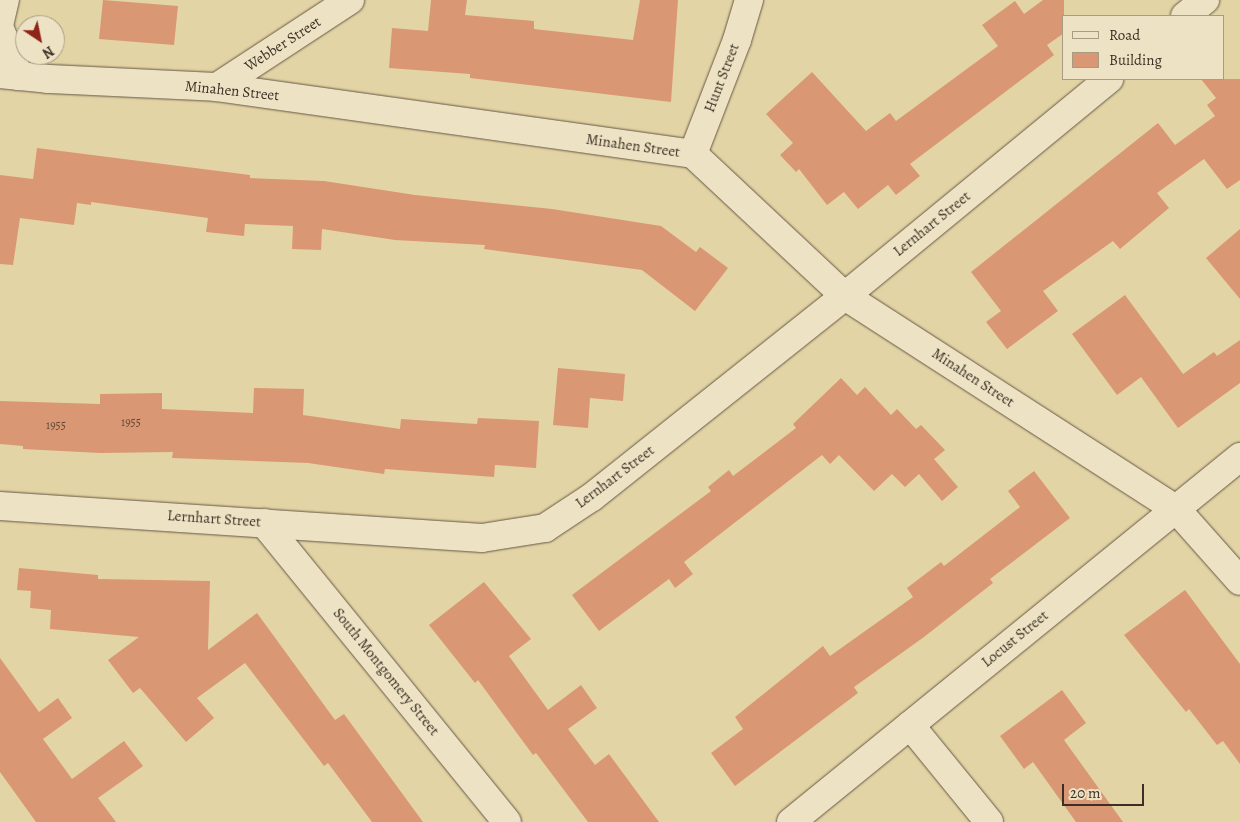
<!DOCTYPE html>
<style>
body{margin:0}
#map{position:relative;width:1240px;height:822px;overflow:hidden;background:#e3d4a5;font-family:Alegreya,serif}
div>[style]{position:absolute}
.building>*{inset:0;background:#da9774}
.roads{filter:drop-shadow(0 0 1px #665845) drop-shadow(0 0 1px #665845)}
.minor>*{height:28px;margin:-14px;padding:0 14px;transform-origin:14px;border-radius:14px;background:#ede3c4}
span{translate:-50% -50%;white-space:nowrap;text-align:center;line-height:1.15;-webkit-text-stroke:5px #ede3c4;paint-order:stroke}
.number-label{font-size:12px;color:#644939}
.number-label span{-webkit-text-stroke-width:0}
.street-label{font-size:15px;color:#3d2f25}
.legend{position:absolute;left:1062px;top:15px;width:162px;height:65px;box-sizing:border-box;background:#ede3c4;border:1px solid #a79b84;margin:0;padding:6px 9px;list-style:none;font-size:15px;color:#3d2f25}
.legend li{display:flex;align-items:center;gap:10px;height:25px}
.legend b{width:25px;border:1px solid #a79b84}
.north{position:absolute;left:15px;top:15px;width:50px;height:50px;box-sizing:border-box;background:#ede3c4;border:1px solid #a79b84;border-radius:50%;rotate:146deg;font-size:14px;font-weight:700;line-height:20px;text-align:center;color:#3d2f25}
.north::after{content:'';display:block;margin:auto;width:18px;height:22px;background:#8f2418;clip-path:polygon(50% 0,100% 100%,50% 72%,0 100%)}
.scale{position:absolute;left:1062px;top:784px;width:82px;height:22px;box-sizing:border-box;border:2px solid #3d2f25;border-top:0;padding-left:6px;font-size:15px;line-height:18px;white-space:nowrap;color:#3d2f25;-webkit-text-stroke:4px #ede3c4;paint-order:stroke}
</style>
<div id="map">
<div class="building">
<i style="clip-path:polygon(103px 0,178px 6px,174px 45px,99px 39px)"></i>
<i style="clip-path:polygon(431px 0,467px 0,465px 15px,534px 21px,534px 29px,633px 40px,640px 0,678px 0,671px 102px,470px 78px,470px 74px,389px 68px,392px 28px,428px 31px)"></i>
<i style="clip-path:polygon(1043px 0,1064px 0,1064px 33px,1047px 45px,1054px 55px,910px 164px,920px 176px,896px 195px,888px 185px,858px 209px,844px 192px,827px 205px,799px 169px,796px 172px,780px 155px,793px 143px,766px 114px,812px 72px,866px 131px,890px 113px,896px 121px,998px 46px,982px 25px,1015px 1px,1024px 14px)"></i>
<i style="clip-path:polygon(1201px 79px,1240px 79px,1240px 180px,1227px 189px,1204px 159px,1157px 193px,1169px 208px,1120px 249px,1113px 241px,1043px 291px,1058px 311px,1007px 349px,986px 322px,1001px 311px,971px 272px,1158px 123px,1175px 145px,1215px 116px,1207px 105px,1216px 98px)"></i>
<i style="clip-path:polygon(37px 148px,250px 175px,250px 178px,324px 181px,415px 195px,552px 209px,661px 226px,696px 252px,700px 247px,728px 268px,695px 311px,642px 270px,484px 249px,485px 245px,395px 240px,322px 229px,321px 250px,292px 249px,293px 226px,245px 224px,244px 236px,206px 232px,208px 218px,91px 202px,91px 205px,77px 203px,74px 225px,20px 218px,13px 265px,0 264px,0 175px,33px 179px)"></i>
<i style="clip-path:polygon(1240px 229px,1240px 299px,1206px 258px)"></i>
<i style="clip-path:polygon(1125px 295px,1183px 374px,1214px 352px,1217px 356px,1240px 340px,1240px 383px,1178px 428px,1141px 377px,1117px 395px,1072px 334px)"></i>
<i style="clip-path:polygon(558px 368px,625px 374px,623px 401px,590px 398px,588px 428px,553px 425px)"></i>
<i style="clip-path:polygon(841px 378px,857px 395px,865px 387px,891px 415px,897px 409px,916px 429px,921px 425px,945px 450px,934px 459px,958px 487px,942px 501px,919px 474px,905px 487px,892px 474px,874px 491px,839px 455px,830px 464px,822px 455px,684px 562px,693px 574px,675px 588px,669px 579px,599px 631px,572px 595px,711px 491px,708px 487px,729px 470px,733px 476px,796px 428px,793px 424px)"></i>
<i style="clip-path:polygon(254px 388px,304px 389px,303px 415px,400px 429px,401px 419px,477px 424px,478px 418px,539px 421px,536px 468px,495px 465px,494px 477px,385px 469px,384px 474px,308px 463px,172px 458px,173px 452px,100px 453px,23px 449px,23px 446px,0 444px,0 401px,100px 404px,100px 394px,162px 393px,162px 409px,253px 413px)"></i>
<i style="clip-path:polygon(1034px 471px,1070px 518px,990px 579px,993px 583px,924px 637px,854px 687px,858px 693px,735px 786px,711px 753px,743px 729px,735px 717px,823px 646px,830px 656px,913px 597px,907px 588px,941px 562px,944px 566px,1020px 507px,1008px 491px)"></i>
<i style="clip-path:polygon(19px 568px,98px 575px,98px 579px,210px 581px,208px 650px,257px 613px,335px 720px,344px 714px,423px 822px,372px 822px,328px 763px,324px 766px,245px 663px,197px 698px,214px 718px,186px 742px,140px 688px,133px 693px,108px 660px,139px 637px,50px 629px,51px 610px,30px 608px,31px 591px,17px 590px)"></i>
<i style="clip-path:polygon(484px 582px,531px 639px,509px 656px,548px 710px,581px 685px,597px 708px,568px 729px,595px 765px,609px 754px,659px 822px,588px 822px,536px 753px,533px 755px,478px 680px,475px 683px,429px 625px)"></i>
<i style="clip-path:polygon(1185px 590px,1240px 664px,1240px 764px,1223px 741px,1217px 745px,1189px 709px,1186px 712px,1124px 635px)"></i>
<i style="clip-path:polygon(0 658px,39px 712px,58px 698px,72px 718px,43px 739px,72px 779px,124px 741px,143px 766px,98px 798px,116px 822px,36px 822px,0 772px)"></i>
<i style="clip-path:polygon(1062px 690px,1086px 723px,1064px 740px,1123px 822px,1076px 822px,1033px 762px,1024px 769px,1000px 736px)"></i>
</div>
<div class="roads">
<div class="minor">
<i style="left:1185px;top:16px;width:26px;rotate:-39deg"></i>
<i style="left:0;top:21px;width:22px;rotate:-77deg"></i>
<i style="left:0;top:29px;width:51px;rotate:68deg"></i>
<i style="left:0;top:74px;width:48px;rotate:5.9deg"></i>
<i style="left:48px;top:79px;width:169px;rotate:2.7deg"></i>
<i style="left:217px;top:87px;width:481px;rotate:8deg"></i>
<i style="left:693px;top:154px;width:208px;rotate:43.1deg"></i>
<i style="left:845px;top:296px;width:394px;rotate:32.8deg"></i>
<i style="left:1176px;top:509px;width:96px;rotate:48.4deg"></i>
<i style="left:217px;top:87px;width:159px;rotate:-33.2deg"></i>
<i style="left:693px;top:154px;width:122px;rotate:-68.9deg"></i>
<i style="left:737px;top:40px;width:42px;rotate:-73.3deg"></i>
<i style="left:0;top:506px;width:483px;rotate:3.8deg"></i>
<i style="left:482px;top:538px;width:64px;rotate:-9deg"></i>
<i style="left:545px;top:528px;width:56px;rotate:-33.4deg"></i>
<i style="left:592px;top:497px;width:323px;rotate:-38.5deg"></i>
<i style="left:845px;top:296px;width:342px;rotate:-39.4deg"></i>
<i style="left:264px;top:523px;width:385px;rotate:50.9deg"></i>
<i style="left:910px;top:725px;width:125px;rotate:50.8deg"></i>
<i style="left:791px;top:822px;width:579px;rotate:-39.11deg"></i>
</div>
</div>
<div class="number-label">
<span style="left:131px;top:423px">1955</span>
<span style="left:56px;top:426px">1955</span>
</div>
<div class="street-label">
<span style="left:283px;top:44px;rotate:-33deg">Webber Street</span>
<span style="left:722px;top:78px;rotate:-69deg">Hunt Street</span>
<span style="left:232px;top:91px;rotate:6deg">Minahen Street</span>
<span style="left:633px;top:146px;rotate:8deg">Minahen Street</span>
<span style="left:932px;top:224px;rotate:-39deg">Lernhart Street</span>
<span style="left:973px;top:378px;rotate:33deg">Minahen Street</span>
<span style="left:615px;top:477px;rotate:-37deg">Lernhart Street</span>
<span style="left:214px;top:519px;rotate:4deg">Lernhart Street</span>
<span style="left:1015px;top:639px;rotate:-39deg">Locust Street</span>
<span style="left:386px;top:672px;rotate:51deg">South Montgomery Street</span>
</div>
<ul class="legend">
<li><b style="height:6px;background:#ede3c4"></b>Road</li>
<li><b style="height:14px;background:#da9774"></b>Building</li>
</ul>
<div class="north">N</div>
<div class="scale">20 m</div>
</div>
